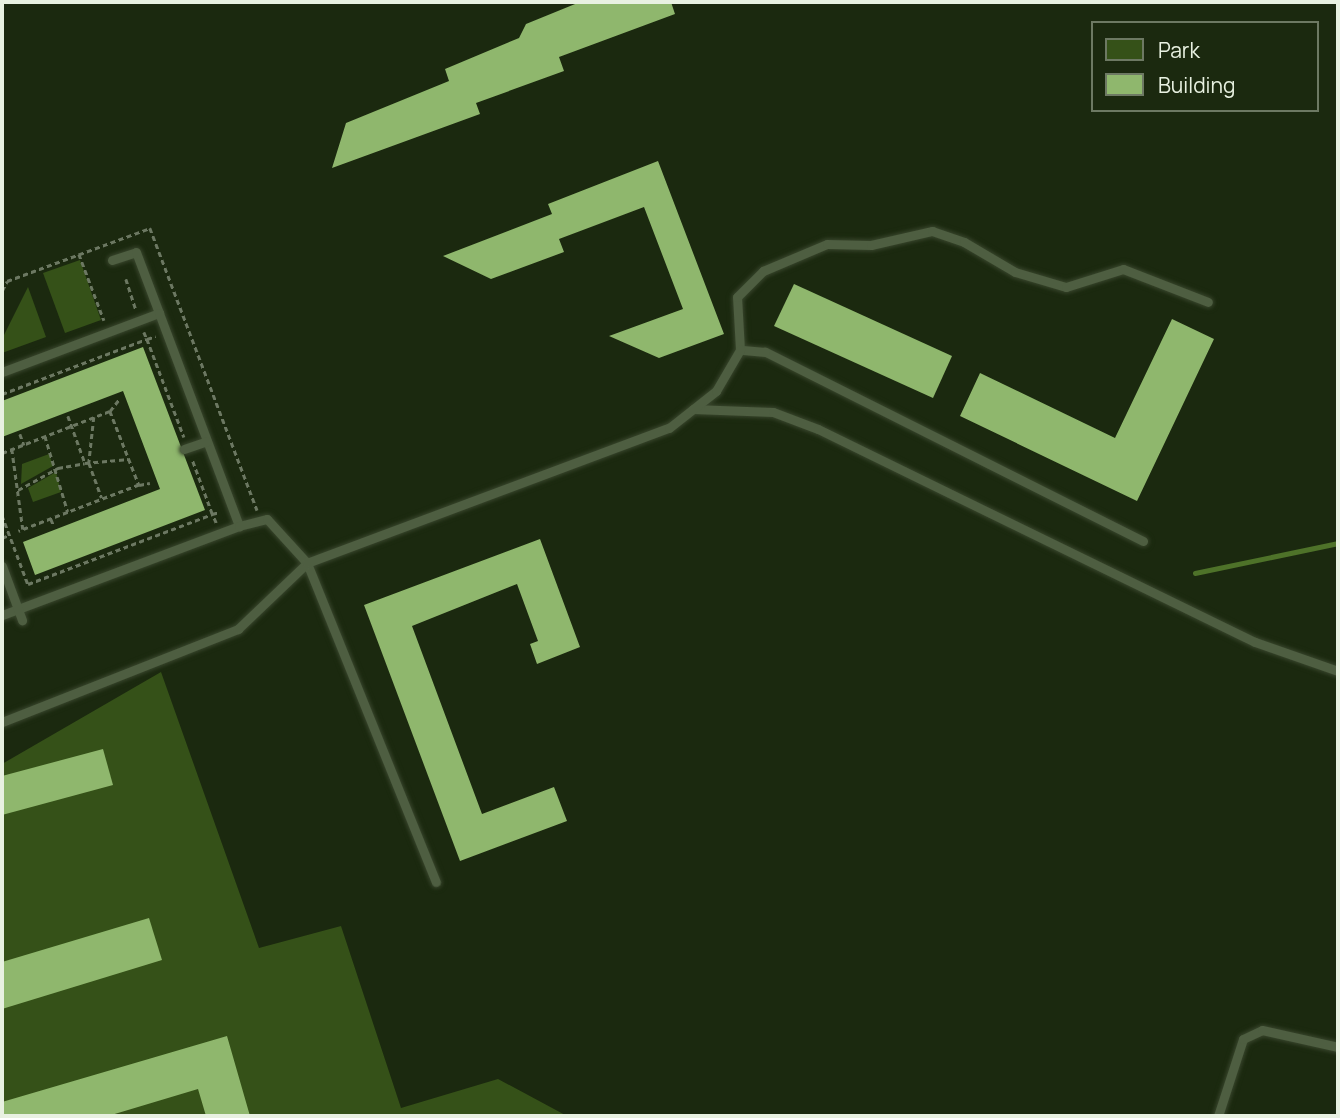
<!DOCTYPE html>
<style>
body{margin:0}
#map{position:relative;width:1340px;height:1118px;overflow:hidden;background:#1b290f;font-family:Manrope,sans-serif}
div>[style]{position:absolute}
.green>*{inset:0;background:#355118}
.stream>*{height:4.5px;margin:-2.25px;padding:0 2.25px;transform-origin:2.25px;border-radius:2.25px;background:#4e7229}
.building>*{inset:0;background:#8fb76d}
.path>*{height:2.5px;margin-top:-1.25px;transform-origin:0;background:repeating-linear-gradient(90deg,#6c7862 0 5px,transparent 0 8.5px)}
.roads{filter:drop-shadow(0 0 2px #38452c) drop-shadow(0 0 2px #38452c)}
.service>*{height:9px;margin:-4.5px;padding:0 4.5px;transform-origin:4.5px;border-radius:4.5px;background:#4e5e41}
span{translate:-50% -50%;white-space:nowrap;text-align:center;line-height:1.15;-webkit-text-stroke:7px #1b290f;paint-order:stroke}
.frame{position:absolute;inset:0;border:4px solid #e8f1e1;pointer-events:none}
.legend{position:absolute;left:1091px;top:21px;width:228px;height:91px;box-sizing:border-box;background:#1b290f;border:2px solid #6d7963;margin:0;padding:9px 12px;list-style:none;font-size:21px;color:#e8f1e1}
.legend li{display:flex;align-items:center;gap:14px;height:35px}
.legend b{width:35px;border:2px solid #6d7963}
</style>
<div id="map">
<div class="green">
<i style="clip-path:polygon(80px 260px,101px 320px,65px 333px,43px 273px)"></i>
<i style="clip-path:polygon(28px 287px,46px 337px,2px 353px,2px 339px)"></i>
<i style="clip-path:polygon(49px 454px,53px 466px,21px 484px,22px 464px)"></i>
<i style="clip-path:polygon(56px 472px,61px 492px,33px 502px,28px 488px)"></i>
<i style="clip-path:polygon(161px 672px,259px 948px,341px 926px,401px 1108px,498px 1079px,567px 1116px,2px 1116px,2px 764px)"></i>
</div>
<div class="stream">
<i style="left:1195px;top:573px;width:146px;rotate:-11.8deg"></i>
</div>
<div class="building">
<i style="clip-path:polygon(580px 2px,671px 2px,675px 14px,559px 57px,564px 71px,476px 103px,480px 114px,332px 168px,346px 123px,449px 81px,445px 69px,519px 38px,526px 24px)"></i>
<i style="clip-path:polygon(658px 161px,724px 334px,659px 358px,609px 336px,683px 309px,644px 207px,559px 239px,564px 252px,491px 279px,443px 256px,552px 214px,548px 204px)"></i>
<i style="clip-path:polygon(794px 284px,952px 356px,933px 398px,774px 326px)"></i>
<i style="clip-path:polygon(1172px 319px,1214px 339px,1137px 501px,960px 416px,980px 373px,1115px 438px)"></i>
<i style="clip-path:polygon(143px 347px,205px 510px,35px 575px,23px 542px,160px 489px,123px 391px,2px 437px,2px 401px)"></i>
<i style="clip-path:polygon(540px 539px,580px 647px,537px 664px,530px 644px,538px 641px,517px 584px,412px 626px,482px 814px,554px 787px,567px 821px,460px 861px,364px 605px)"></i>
<i style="clip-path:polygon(103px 749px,113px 785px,2px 815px,2px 776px)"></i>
<i style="clip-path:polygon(149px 918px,162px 960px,2px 1009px,2px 962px)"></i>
<i style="clip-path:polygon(227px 1036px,250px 1116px,206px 1116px,198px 1089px,108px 1116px,2px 1116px,2px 1102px)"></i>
</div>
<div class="path">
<i style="left:79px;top:254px;width:71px;rotate:69.3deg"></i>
<i style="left:126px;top:279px;width:32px;rotate:72deg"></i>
<i style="left:2px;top:291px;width:11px;rotate:-63deg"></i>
<i style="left:7px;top:281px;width:153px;rotate:-20.3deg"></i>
<i style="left:150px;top:228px;width:302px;rotate:69.2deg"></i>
<i style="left:144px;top:332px;width:8px;rotate:67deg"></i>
<i style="left:147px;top:339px;width:9px;rotate:-18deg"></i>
<i style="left:2px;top:394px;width:155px;rotate:-20.8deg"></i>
<i style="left:147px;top:339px;width:105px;rotate:69.3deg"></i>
<i style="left:110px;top:411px;width:16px;rotate:-52deg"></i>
<i style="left:68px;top:416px;width:50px;rotate:70.1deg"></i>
<i style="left:85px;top:463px;width:44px;rotate:-5.2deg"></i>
<i style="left:94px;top:417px;width:46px;rotate:96.2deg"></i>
<i style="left:89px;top:463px;width:37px;rotate:70deg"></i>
<i style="left:20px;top:434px;width:12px;rotate:70deg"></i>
<i style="left:45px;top:436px;width:79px;rotate:73.2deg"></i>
<i style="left:12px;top:449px;width:81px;rotate:82.2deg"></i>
<i style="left:2px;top:453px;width:116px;rotate:-21.3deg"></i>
<i style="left:110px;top:411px;width:79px;rotate:68.6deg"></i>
<i style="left:139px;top:485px;width:129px;rotate:159deg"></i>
<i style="left:139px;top:485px;width:11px;rotate:-10deg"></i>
<i style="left:18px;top:490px;width:46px;rotate:-28.8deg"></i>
<i style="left:58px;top:468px;width:27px;rotate:-10deg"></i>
<i style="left:2px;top:515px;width:74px;rotate:69.4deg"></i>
<i style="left:28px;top:584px;width:197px;rotate:-20.8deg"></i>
<i style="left:212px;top:514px;width:58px;rotate:-110.3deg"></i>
<i style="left:51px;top:519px;width:8px;rotate:67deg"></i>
<i style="left:216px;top:523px;width:10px;rotate:-114deg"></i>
<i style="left:212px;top:514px;width:8px;rotate:-14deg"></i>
<i style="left:2px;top:538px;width:8px;rotate:-23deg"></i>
</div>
<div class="roads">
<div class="service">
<i style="left:112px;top:260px;width:25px;rotate:-18deg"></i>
<i style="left:136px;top:252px;width:65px;rotate:69.3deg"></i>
<i style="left:2px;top:372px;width:168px;rotate:-20.6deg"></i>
<i style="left:159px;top:313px;width:228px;rotate:69.4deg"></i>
<i style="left:239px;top:526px;width:253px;rotate:159.4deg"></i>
<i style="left:693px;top:409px;width:80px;rotate:2.1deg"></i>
<i style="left:773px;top:412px;width:48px;rotate:20.7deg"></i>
<i style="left:818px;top:429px;width:486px;rotate:26deg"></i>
<i style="left:1255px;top:642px;width:88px;rotate:19.3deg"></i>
<i style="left:184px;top:449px;width:24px;rotate:-19deg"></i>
<i style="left:239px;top:526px;width:29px;rotate:-14deg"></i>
<i style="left:267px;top:519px;width:59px;rotate:47.7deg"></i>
<i style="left:307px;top:563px;width:344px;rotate:68deg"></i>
<i style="left:1143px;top:541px;width:423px;rotate:-153.4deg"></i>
<i style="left:765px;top:352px;width:25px;rotate:-175deg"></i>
<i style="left:740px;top:350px;width:53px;rotate:-93.2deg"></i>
<i style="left:737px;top:297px;width:37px;rotate:-45deg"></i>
<i style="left:763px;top:271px;width:69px;rotate:-22.9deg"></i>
<i style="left:827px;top:244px;width:44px;rotate:1.3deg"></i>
<i style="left:871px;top:245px;width:63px;rotate:-12.9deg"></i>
<i style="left:932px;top:231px;width:34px;rotate:19deg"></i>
<i style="left:964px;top:242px;width:59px;rotate:30.5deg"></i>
<i style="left:1015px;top:272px;width:53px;rotate:16.4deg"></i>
<i style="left:1066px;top:287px;width:60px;rotate:-17.5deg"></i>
<i style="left:1123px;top:269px;width:91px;rotate:21.2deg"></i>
<i style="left:2px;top:566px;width:58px;rotate:69.7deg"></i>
<i style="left:2px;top:722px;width:254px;rotate:-21.5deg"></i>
<i style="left:238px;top:629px;width:95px;rotate:-43.7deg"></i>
<i style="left:307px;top:563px;width:386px;rotate:-20.5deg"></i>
<i style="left:669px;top:428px;width:60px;rotate:-38.2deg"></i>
<i style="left:716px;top:391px;width:48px;rotate:-59.7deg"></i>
<i style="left:1218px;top:1116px;width:81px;rotate:-72deg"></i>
<i style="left:1243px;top:1039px;width:21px;rotate:-25deg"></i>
<i style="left:1262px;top:1030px;width:78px;rotate:12.6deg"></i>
</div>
</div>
<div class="frame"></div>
<ul class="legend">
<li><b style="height:19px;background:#355118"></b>Park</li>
<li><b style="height:19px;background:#8fb76d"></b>Building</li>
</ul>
</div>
